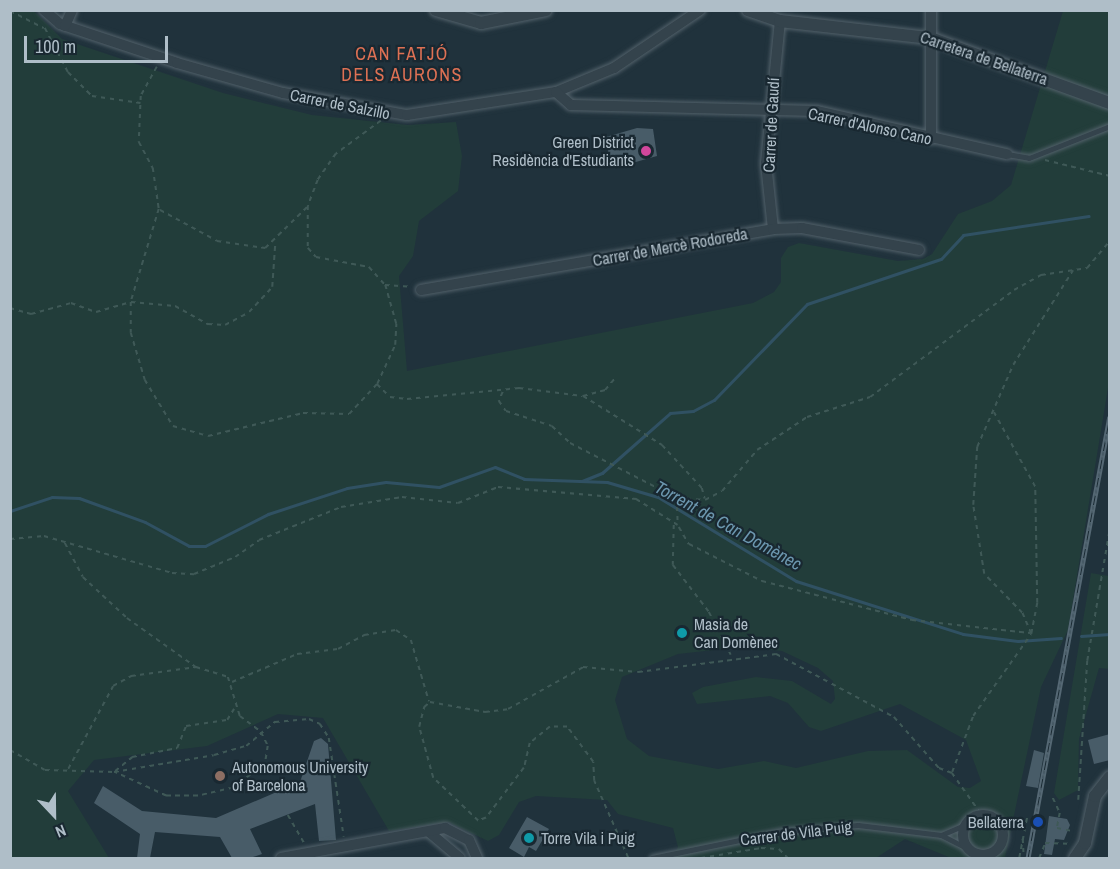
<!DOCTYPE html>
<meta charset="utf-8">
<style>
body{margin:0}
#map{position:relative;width:1120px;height:869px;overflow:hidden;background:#20323c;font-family:"Archivo Narrow",sans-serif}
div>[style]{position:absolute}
.green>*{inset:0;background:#223d3a}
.stream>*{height:3px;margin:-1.5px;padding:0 1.5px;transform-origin:1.5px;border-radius:1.5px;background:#305163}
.building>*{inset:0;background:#485c68}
.path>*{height:1.5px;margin-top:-0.75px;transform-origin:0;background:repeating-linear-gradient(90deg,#3f5957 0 4.5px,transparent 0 9px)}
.roads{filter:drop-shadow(0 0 2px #52616a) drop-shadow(0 0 2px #52616a)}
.service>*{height:5px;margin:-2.5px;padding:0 2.5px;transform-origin:2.5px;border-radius:2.5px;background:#34434c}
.minor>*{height:10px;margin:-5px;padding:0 5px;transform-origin:5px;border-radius:5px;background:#34434c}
.minor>.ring{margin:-5px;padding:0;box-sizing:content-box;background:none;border:10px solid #34434c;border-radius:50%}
.tertiary>*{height:12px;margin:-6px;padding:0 6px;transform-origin:6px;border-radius:6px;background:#34434c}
.rail>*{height:5px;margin-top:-2.5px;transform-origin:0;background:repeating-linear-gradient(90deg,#192831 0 9px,#556874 0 18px);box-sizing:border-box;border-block:2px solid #556874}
.dots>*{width:16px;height:16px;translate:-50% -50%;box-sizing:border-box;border:3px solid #192831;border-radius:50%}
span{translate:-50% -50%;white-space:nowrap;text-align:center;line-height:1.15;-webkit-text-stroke:4.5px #192831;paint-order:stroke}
.street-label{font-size:16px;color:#afbec8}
.poi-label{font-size:16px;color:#afbec8}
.right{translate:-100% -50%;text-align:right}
.left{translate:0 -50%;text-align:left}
.neighbourhood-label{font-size:18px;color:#de7154;letter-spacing:1.5px}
.water-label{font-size:18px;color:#6c97af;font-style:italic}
.frame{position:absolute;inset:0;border:12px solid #afbec8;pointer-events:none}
.north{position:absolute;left:24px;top:785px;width:60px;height:60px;-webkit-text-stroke:4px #192831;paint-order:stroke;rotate:158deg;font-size:16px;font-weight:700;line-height:24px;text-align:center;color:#afbec8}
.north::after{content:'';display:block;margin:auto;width:21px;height:27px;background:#afbec8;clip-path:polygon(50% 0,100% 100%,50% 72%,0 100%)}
.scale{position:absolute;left:24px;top:36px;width:144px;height:27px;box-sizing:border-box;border:3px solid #afbec8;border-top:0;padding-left:8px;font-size:18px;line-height:21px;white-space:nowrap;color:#afbec8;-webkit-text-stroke:4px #192831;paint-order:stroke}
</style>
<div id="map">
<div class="green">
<i style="clip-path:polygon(evenodd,10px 11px,34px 11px,62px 39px,223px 93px,312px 115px,408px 125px,456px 122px,462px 156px,458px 191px,419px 221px,413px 256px,399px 276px,407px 371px,753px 303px,774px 292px,781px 282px,781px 258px,788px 247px,799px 243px,898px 261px,923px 259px,932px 254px,958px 214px,992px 201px,1011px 185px,1063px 11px,1109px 11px,1109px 382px,1068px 630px,1041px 687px,1005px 858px,951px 858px,905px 839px,876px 858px,672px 858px,678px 847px,673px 828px,618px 814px,607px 800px,536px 796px,519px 802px,499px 835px,488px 841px,448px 822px,389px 831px,323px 718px,278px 714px,207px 746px,94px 760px,68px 791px,109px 858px,11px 858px,10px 11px,741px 647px,782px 651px,818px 668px,833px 681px,835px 699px,831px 704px,792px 681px,756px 677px,703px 687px,692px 693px,697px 704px,770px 696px,788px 703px,809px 727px,821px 731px,900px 704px,966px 740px,981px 781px,970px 788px,958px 787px,907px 750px,868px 751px,796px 768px,764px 761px,718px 769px,649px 756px,627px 739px,615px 700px,622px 677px,678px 654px,741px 647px)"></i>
<i style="clip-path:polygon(1091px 573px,1109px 576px,1109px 669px,1099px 668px,1079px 739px,1078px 790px,1059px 800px,1054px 793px)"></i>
</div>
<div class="stream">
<i style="left:582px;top:481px;width:22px;rotate:-22deg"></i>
<i style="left:602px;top:473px;width:91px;rotate:-41.4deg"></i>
<i style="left:670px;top:413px;width:23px;rotate:-5deg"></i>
<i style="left:693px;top:411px;width:24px;rotate:-28deg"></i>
<i style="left:714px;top:400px;width:134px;rotate:-45.9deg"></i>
<i style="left:807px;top:304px;width:141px;rotate:-18.6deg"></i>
<i style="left:941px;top:259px;width:33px;rotate:-47deg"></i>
<i style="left:963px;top:235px;width:127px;rotate:-8.6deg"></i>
<i style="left:10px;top:511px;width:44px;rotate:-18.4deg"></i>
<i style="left:52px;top:497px;width:27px;rotate:2deg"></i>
<i style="left:79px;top:498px;width:70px;rotate:20deg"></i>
<i style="left:145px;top:522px;width:50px;rotate:28.6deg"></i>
<i style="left:189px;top:546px;width:16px"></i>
<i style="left:205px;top:546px;width:71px;rotate:-26.9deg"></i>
<i style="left:268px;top:514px;width:83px;rotate:-18.2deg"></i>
<i style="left:347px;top:488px;width:39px;rotate:-9deg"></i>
<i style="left:386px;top:482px;width:53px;rotate:5.4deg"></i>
<i style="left:439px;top:487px;width:59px;rotate:-19.7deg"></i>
<i style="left:495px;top:467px;width:31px;rotate:22deg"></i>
<i style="left:524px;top:479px;width:83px;rotate:2.1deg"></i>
<i style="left:607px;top:482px;width:53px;rotate:16.4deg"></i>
<i style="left:658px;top:497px;width:162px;rotate:31.3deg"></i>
<i style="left:796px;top:581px;width:175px;rotate:17.6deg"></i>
<i style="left:963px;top:634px;width:55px;rotate:7.3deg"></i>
<i style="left:1018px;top:641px;width:43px;rotate:-4deg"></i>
<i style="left:1081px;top:636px;width:29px;rotate:-4deg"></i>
</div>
<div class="building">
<i style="clip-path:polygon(637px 128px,653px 129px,657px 156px,618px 167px,616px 156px,609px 157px,606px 137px)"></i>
<i style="clip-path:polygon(1110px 734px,1110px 760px,1094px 764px,1088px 740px)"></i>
<i style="clip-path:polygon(321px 738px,328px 744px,336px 840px,319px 841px,315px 804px,250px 829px,262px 854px,250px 858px,232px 858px,220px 837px,155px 832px,150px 858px,137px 858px,140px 834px,94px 803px,103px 786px,142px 811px,216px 818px,300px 782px,314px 741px)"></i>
<i style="clip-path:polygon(1034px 750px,1044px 753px,1038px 788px,1026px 786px)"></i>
<i style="clip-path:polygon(1049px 816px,1067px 819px,1070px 825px,1064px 840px,1055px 839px,1052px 855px,1044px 854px)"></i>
<i style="clip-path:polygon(527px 817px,549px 829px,536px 851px,529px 847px,524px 857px,509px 848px)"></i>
</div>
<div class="path">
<i style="left:10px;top:11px;width:38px;rotate:27deg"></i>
<i style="left:45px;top:28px;width:50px;rotate:62.4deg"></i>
<i style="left:68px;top:72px;width:34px;rotate:45deg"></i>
<i style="left:92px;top:96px;width:49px;rotate:8.3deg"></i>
<i style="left:157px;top:67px;width:33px;rotate:119deg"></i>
<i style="left:141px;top:96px;width:46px;rotate:92.5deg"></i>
<i style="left:139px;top:142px;width:30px;rotate:62deg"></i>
<i style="left:153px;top:168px;width:41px;rotate:81.7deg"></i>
<i style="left:159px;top:209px;width:97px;rotate:106.8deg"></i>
<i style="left:131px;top:302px;width:31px;rotate:90deg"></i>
<i style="left:131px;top:333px;width:49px;rotate:73.4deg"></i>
<i style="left:145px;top:380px;width:54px;rotate:58.7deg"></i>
<i style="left:173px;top:426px;width:36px;rotate:16deg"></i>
<i style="left:208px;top:436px;width:98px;rotate:-13.6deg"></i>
<i style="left:303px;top:413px;width:46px;rotate:1.2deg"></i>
<i style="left:349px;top:414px;width:41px;rotate:-47deg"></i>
<i style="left:377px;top:384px;width:43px;rotate:-65.2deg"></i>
<i style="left:395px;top:345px;width:21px;rotate:-87deg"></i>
<i style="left:396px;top:324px;width:41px;rotate:-105.8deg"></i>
<i style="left:381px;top:121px;width:56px;rotate:143.7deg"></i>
<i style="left:336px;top:154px;width:32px;rotate:125deg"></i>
<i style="left:318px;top:180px;width:28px;rotate:111deg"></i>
<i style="left:308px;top:206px;width:42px;rotate:90deg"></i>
<i style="left:308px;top:248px;width:12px;rotate:48deg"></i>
<i style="left:316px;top:257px;width:54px;rotate:10.7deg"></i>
<i style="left:369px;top:267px;width:24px;rotate:48deg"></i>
<i style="left:385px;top:285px;width:26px;rotate:4deg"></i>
<i style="left:1045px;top:160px;width:67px;rotate:13.8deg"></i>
<i style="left:160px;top:210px;width:65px;rotate:28.5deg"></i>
<i style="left:217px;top:241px;width:49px;rotate:8.3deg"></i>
<i style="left:265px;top:248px;width:60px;rotate:-44.3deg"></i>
<i style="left:10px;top:308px;width:22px;rotate:16deg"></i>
<i style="left:31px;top:314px;width:41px;rotate:-15.4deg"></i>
<i style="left:71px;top:303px;width:27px;rotate:20deg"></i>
<i style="left:96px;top:312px;width:36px;rotate:-16deg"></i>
<i style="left:131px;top:302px;width:44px;rotate:5.2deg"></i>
<i style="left:175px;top:306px;width:38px;rotate:29deg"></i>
<i style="left:208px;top:324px;width:17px;rotate:3deg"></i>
<i style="left:225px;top:325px;width:27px;rotate:-28deg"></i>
<i style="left:249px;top:312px;width:34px;rotate:-47deg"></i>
<i style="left:272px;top:287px;width:43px;rotate:-86deg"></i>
<i style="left:377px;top:384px;width:18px;rotate:45deg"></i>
<i style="left:390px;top:397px;width:17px;rotate:7deg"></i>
<i style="left:407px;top:399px;width:113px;rotate:-5.6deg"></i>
<i style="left:519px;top:388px;width:64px;rotate:7.1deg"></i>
<i style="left:583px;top:396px;width:93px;rotate:31.8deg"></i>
<i style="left:662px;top:445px;width:59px;rotate:47.1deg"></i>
<i style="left:702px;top:488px;width:11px;rotate:75deg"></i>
<i style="left:503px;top:392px;width:10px;rotate:114deg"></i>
<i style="left:499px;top:401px;width:12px;rotate:55deg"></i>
<i style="left:506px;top:411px;width:48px;rotate:18.1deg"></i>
<i style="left:552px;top:426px;width:25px;rotate:43deg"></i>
<i style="left:570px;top:443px;width:120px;rotate:27.2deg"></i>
<i style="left:677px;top:498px;width:26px;rotate:88deg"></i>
<i style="left:583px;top:396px;width:23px;rotate:-15deg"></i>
<i style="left:605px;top:390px;width:16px;rotate:-50deg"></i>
<i style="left:678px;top:498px;width:27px;rotate:4deg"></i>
<i style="left:705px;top:500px;width:19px;rotate:-28deg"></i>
<i style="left:722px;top:491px;width:54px;rotate:-49.5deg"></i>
<i style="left:757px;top:450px;width:60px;rotate:-33.4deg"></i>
<i style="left:807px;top:417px;width:66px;rotate:-17.6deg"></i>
<i style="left:870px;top:397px;width:179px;rotate:-36.6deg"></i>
<i style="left:1014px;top:290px;width:31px;rotate:-29deg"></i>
<i style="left:1041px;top:275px;width:47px;rotate:-8.7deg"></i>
<i style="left:1087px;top:268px;width:35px;rotate:-50deg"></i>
<i style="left:674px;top:525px;width:40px;rotate:91.4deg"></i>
<i style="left:673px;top:565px;width:59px;rotate:52.5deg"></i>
<i style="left:709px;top:612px;width:48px;rotate:62.9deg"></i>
<i style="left:679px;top:527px;width:20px;rotate:60deg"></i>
<i style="left:689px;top:544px;width:82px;rotate:26.9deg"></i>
<i style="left:762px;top:581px;width:155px;rotate:14.6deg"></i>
<i style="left:912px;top:620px;width:119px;rotate:6.3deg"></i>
<i style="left:10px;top:539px;width:34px;rotate:-5deg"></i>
<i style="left:44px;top:536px;width:133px;rotate:16.1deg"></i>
<i style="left:172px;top:573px;width:22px;rotate:3deg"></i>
<i style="left:194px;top:574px;width:44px;rotate:-22.5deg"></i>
<i style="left:235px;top:557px;width:29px;rotate:-35deg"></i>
<i style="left:259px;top:540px;width:88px;rotate:-21.9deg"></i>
<i style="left:341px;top:507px;width:62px;rotate:-9.3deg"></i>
<i style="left:402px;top:497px;width:56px;rotate:6.1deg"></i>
<i style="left:458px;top:503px;width:43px;rotate:-21.8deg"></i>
<i style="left:498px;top:487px;width:139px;rotate:5deg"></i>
<i style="left:636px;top:499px;width:49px;rotate:31.8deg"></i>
<i style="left:65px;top:543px;width:38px;rotate:62deg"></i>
<i style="left:83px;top:577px;width:60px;rotate:43deg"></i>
<i style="left:127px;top:618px;width:85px;rotate:35.4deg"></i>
<i style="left:196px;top:667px;width:34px;rotate:17deg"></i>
<i style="left:228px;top:677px;width:41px;rotate:72.9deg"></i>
<i style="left:240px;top:716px;width:26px;rotate:37deg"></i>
<i style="left:261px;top:732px;width:16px;rotate:63deg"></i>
<i style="left:268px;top:746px;width:18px;rotate:99deg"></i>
<i style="left:265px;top:764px;width:40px;rotate:143deg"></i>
<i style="left:233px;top:788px;width:36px;rotate:167deg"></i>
<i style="left:198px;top:796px;width:32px;rotate:180deg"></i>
<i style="left:166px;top:796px;width:57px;rotate:-155.2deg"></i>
<i style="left:1031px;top:634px;width:23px;rotate:-113deg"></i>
<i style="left:1022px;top:613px;width:54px;rotate:-134.3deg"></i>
<i style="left:984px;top:574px;width:70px;rotate:-99.1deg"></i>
<i style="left:973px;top:505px;width:58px;rotate:-86.1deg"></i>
<i style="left:977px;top:447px;width:90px;rotate:-66.3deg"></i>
<i style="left:1013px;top:365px;width:112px;rotate:-57.7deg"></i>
<i style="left:232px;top:682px;width:71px;rotate:-23.3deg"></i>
<i style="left:297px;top:654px;width:41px;rotate:-7deg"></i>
<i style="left:338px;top:649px;width:30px;rotate:-28deg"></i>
<i style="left:364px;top:635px;width:32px;rotate:-9deg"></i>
<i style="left:396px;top:630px;width:18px;rotate:34deg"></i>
<i style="left:411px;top:640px;width:64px;rotate:73.6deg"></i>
<i style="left:10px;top:750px;width:40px;rotate:29.7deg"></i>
<i style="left:45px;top:770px;width:69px;rotate:1.7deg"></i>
<i style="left:114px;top:772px;width:101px;rotate:-9.6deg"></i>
<i style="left:214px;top:755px;width:33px;rotate:-16deg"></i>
<i style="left:246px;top:746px;width:38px;rotate:-40deg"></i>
<i style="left:275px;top:722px;width:34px;rotate:-5deg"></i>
<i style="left:309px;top:719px;width:12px;rotate:24deg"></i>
<i style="left:320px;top:724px;width:17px;rotate:57deg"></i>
<i style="left:329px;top:738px;width:100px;rotate:81.4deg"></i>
<i style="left:68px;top:769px;width:94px;rotate:-61.5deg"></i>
<i style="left:113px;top:686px;width:21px;rotate:-29deg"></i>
<i style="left:131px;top:676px;width:66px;rotate:-7.9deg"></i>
<i style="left:115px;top:771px;width:22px;rotate:-39deg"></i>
<i style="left:132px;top:757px;width:46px;rotate:-11.3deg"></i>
<i style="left:177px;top:748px;width:24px;rotate:-68deg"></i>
<i style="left:186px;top:726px;width:41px;rotate:-8.3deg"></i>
<i style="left:227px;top:720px;width:13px;rotate:-58deg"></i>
<i style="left:952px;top:772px;width:60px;rotate:-69.4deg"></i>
<i style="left:973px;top:716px;width:100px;rotate:-54.7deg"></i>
<i style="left:1031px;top:634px;width:32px;rotate:-79deg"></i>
<i style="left:1037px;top:603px;width:116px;rotate:-91deg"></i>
<i style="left:1035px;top:487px;width:85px;rotate:-119deg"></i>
<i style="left:1053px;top:798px;width:17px;rotate:65deg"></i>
<i style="left:1060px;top:813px;width:15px;rotate:101deg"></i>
<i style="left:1057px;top:828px;width:15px;rotate:11deg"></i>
<i style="left:1078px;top:800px;width:139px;rotate:-86.3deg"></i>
<i style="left:1087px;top:661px;width:136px;rotate:-80.3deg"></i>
<i style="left:288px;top:815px;width:32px;rotate:60deg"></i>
<i style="left:1023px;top:839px;width:19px;rotate:87deg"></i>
<i style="left:628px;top:858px;width:84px;rotate:-113.8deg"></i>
<i style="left:594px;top:781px;width:19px;rotate:-93deg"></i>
<i style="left:593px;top:762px;width:44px;rotate:-126.6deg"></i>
<i style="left:567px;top:727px;width:17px;rotate:180deg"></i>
<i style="left:550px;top:727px;width:26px;rotate:141deg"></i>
<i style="left:530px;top:743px;width:26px;rotate:103deg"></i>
<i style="left:524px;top:768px;width:63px;rotate:127.2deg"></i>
<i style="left:486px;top:818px;width:9px;rotate:159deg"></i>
<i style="left:478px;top:821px;width:62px;rotate:-136.3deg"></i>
<i style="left:433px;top:778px;width:53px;rotate:-105.4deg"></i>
<i style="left:419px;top:727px;width:21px;rotate:-76deg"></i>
<i style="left:424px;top:707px;width:8px;rotate:-40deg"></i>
<i style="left:430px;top:702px;width:56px;rotate:10.3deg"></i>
<i style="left:485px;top:712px;width:23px;rotate:-7deg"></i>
<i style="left:508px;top:709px;width:86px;rotate:-29.2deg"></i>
<i style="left:583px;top:667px;width:55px;rotate:5.2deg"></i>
<i style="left:638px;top:672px;width:139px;rotate:-7.4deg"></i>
<i style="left:776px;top:654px;width:134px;rotate:28.1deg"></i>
<i style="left:894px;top:717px;width:68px;rotate:48.6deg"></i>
<i style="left:939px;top:768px;width:14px;rotate:21deg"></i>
<i style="left:952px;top:773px;width:50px;rotate:54.7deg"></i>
<i style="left:701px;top:858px;width:61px;rotate:-9.5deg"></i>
<i style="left:761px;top:848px;width:18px;rotate:3deg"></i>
<i style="left:779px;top:849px;width:13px;rotate:45deg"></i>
<i style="left:978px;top:858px;width:3px;rotate:-72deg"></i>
<i style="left:999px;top:858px;width:4px"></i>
<i style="left:1019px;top:858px;width:42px;rotate:-79deg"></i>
<i style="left:1039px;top:858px;width:16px;rotate:-68deg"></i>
<i style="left:1045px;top:843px;width:24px;rotate:2deg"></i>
</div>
<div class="roads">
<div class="service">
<i style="left:1007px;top:154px;width:22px;rotate:10deg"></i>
<i style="left:1029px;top:158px;width:87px;rotate:-21.6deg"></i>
<i style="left:941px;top:835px;width:28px;rotate:-23deg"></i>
<i style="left:652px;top:858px;width:134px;rotate:-11.6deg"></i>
<i style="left:783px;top:831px;width:75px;rotate:-4.6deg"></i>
<i style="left:858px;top:825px;width:84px;rotate:6.9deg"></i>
<i style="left:941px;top:835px;width:30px;rotate:27deg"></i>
</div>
<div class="minor">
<i style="left:44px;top:10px;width:21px;rotate:41deg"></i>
<i style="left:60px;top:24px;width:123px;rotate:18.4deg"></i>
<i style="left:177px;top:63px;width:110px;rotate:15.8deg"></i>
<i style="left:283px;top:93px;width:126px;rotate:10.1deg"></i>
<i style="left:407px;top:115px;width:151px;rotate:-8.8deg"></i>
<i style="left:556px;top:92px;width:63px;rotate:-22.5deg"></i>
<i style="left:614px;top:68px;width:104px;rotate:-34deg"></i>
<i style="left:65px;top:26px;width:17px;rotate:-66deg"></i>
<i style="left:556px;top:92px;width:20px;rotate:41deg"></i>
<i style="left:571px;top:105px;width:246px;rotate:1.4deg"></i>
<i style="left:817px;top:111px;width:195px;rotate:12.8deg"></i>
<i style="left:931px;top:139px;width:129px;rotate:-90deg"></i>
<i style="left:773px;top:229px;width:66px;rotate:-96.1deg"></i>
<i style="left:766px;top:163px;width:143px;rotate:-84.4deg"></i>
<i style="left:421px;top:290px;width:357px;rotate:-9.8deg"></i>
<i style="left:773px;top:229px;width:29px;rotate:-2deg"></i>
<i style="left:802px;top:228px;width:119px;rotate:10.6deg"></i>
<i class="ring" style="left:963px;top:815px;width:30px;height:30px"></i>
<i style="left:429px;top:832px;width:40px;rotate:40deg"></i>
<i style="left:281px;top:858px;width:167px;rotate:-10.4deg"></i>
<i style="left:445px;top:828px;width:27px;rotate:27deg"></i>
<i style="left:469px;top:840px;width:20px;rotate:66deg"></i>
</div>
<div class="tertiary">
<i style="left:436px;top:10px;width:47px;rotate:16.1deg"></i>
<i style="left:481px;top:23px;width:66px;rotate:-11.3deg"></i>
<i style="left:748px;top:10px;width:34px;rotate:19deg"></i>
<i style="left:780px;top:21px;width:151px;rotate:6.5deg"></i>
<i style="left:930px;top:38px;width:191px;rotate:19.9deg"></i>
<i style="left:1075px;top:858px;width:18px;rotate:-56deg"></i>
<i style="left:1085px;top:843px;width:48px;rotate:-78deg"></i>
<i style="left:1095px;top:796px;width:24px;rotate:-52deg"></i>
</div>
</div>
<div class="rail">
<i style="left:1028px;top:858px;width:449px;rotate:-79.5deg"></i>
</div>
<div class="dots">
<i style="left:646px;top:151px;background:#d1479c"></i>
<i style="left:682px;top:633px;background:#0f9aa8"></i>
<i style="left:220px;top:776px;background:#8d6e63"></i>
<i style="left:1038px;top:822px;background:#1a4fb4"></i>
<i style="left:529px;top:838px;background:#0f9aa8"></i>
</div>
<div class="street-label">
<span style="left:984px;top:58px;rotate:19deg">Carretera de Bellaterra</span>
<span style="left:340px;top:104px;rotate:11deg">Carrer de Salzillo</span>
<span style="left:771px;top:125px;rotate:-87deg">Carrer de Gaudí</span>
<span style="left:870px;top:126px;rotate:12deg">Carrer d'Alonso Cano</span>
<span style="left:670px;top:247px;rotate:-10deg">Carrer de Mercè Rodoreda</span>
<span style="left:796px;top:833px;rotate:-7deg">Carrer de Vila Puig</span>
</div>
<div class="poi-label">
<span class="right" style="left:634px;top:151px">Green District<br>Residència d'Estudiants</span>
<span class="left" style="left:694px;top:633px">Masia de<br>Can Domènec</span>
<span class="left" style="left:232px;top:776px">Autonomous University<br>of Barcelona</span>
<span class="right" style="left:1024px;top:822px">Bellaterra</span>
<span class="left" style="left:541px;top:838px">Torre Vila i Puig</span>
</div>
<div class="neighbourhood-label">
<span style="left:402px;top:65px">CAN FATJÓ<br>DELS AURONS</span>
</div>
<div class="water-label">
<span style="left:728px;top:526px;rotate:29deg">Torrent de Can Domènec</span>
</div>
<div class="frame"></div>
<div class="north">N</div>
<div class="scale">100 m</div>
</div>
